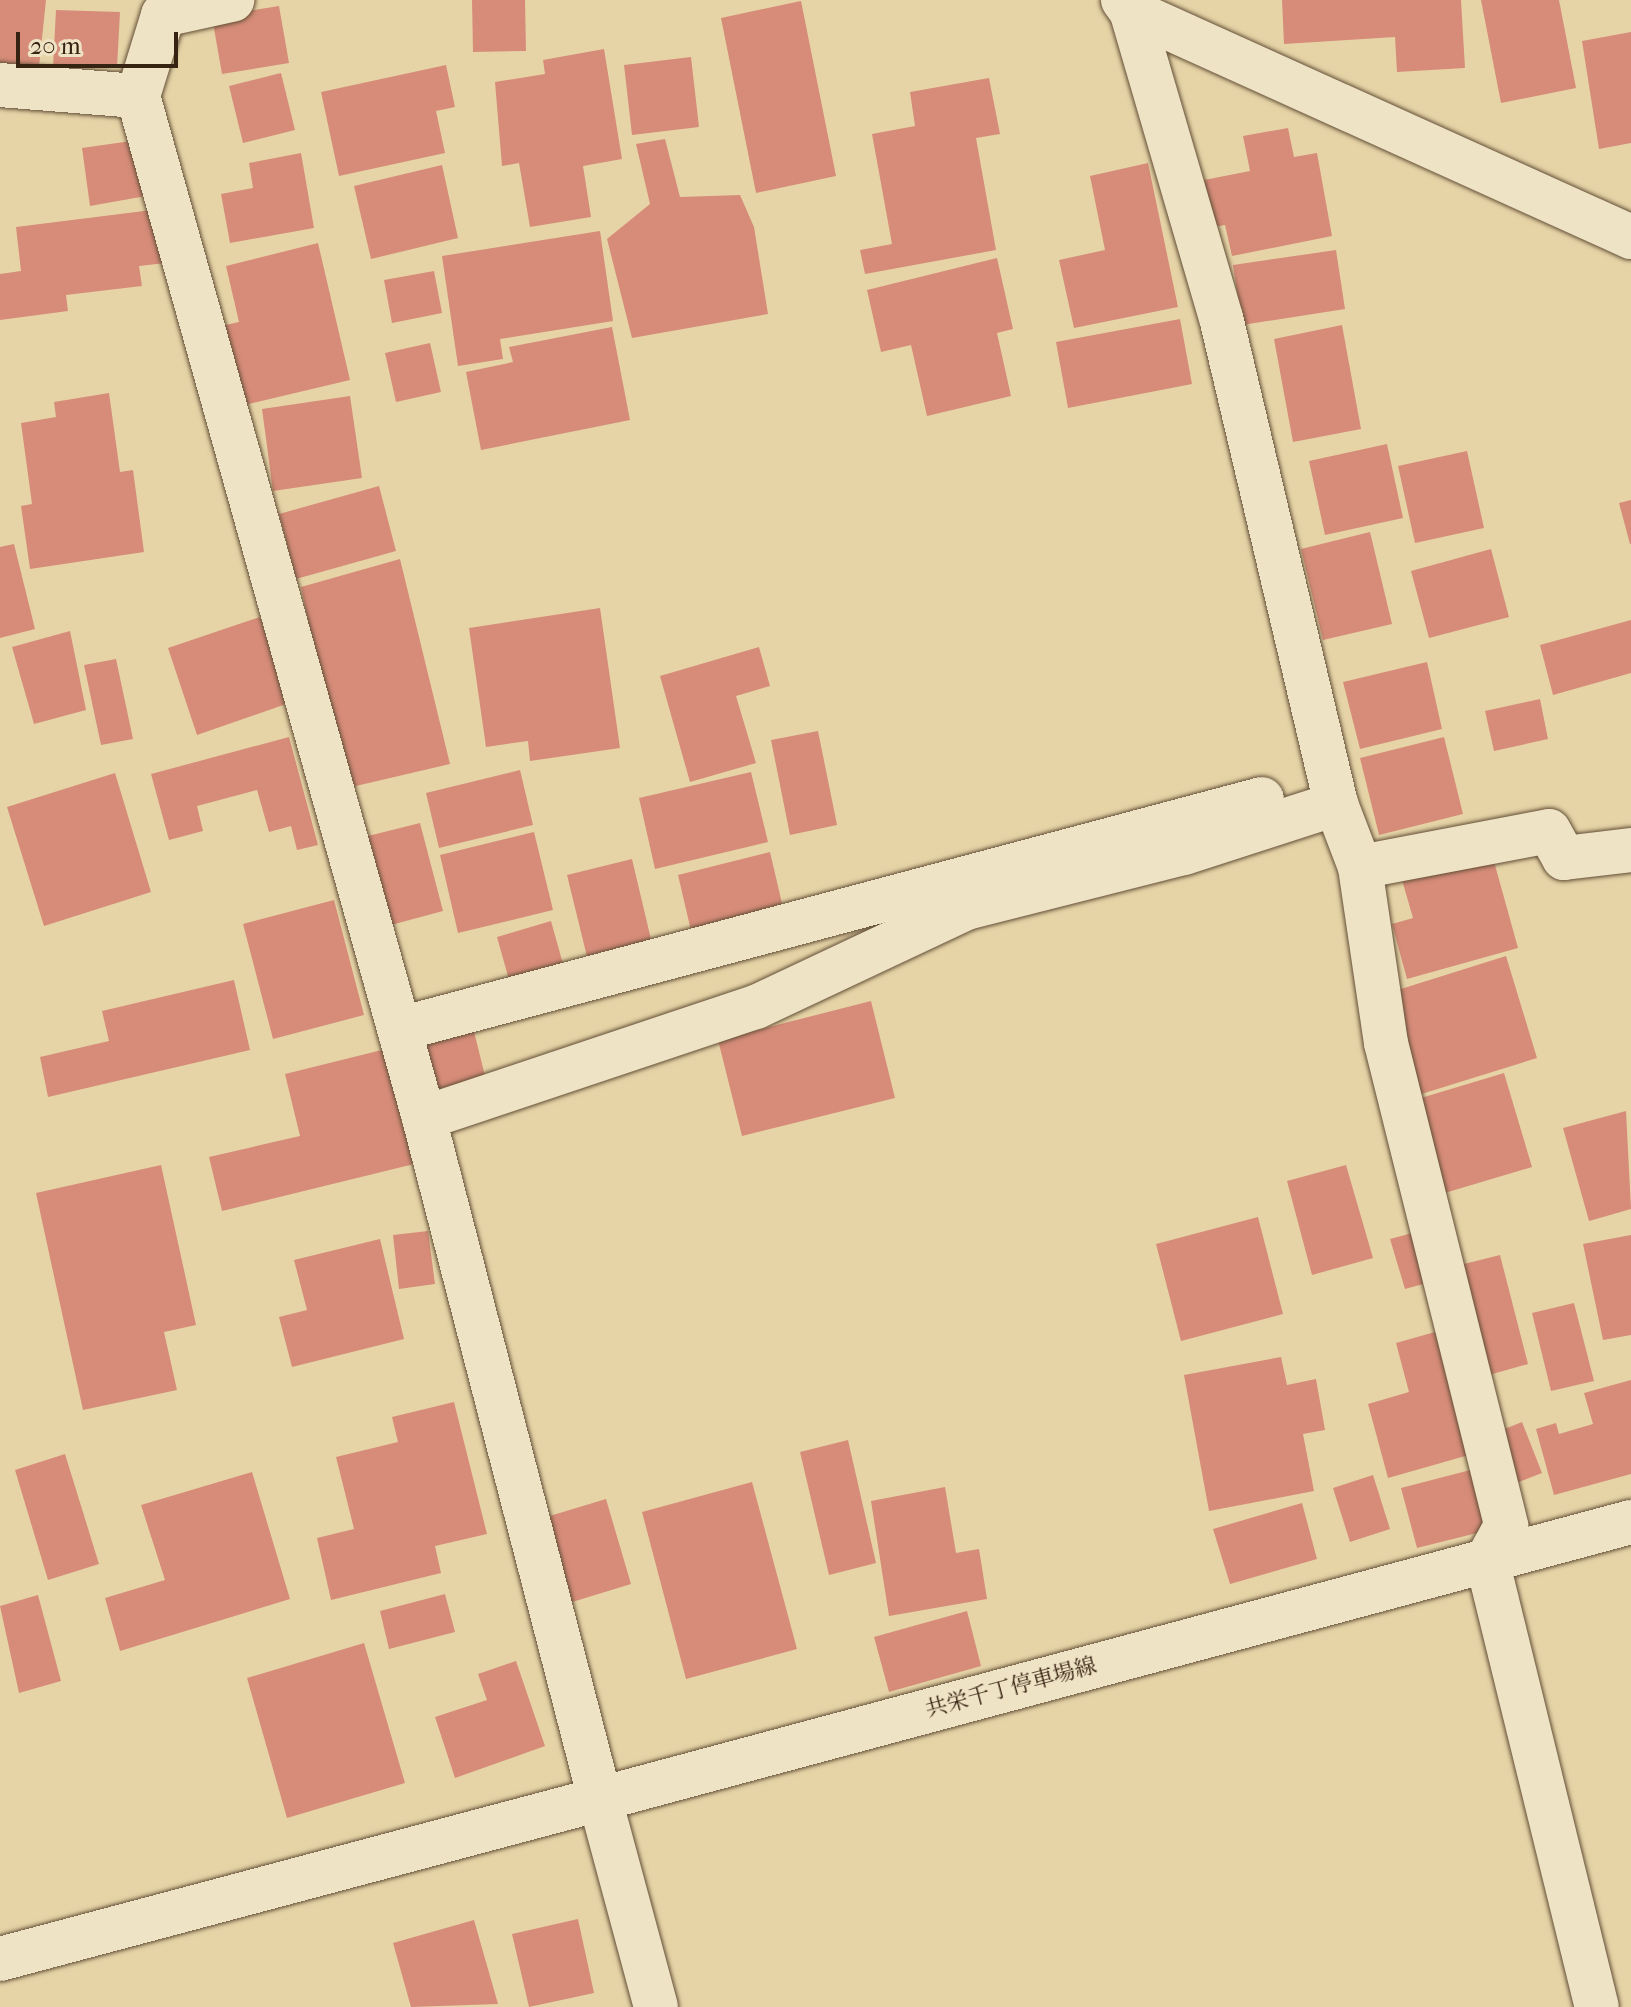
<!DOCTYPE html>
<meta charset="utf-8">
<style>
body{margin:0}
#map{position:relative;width:1631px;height:2007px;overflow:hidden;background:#e6d4a7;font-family:"IM FELL French Canon","Noto Serif JP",serif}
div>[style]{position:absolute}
.building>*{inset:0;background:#d68c79}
.roads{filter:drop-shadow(0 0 2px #634f37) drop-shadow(0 0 2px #634f37)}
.street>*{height:44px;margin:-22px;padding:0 22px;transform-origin:22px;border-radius:22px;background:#efe3c6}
.secondary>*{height:44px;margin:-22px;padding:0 22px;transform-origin:22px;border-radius:22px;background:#efe3c6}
span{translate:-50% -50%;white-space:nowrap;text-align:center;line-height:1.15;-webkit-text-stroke:6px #efe3c6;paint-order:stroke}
.street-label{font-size:22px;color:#372312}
.scale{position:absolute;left:16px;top:32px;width:162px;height:36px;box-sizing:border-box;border:4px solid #372312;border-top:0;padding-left:10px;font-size:24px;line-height:28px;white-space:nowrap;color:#372312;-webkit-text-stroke:6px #efe3c6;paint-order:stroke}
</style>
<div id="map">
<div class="building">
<i style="clip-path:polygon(0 0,46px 0,39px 67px,0 63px)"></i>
<i style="clip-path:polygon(472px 0,525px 0,526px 51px,473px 52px)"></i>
<i style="clip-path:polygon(1282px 0,1461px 0,1465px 68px,1397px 72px,1395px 37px,1284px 44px)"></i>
<i style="clip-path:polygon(1481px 0,1559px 0,1576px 88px,1501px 103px)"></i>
<i style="clip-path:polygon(801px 1px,836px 176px,756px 193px,721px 18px)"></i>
<i style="clip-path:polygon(279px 6px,289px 63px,222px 74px,212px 17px)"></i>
<i style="clip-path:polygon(56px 10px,120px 12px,117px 68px,53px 67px)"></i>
<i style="clip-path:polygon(1631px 32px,1631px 143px,1599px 149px,1582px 41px)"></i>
<i style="clip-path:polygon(604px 49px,622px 159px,583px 166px,591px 217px,530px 227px,519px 163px,502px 166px,495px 82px,545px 74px,543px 60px)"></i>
<i style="clip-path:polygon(691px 57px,699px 127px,632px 135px,624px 65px)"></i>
<i style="clip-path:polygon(446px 65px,455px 107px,436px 111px,445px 153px,339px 176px,321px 92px)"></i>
<i style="clip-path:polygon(281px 73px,295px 130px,243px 143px,229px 86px)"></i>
<i style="clip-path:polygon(989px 78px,1000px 134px,976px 138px,996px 250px,865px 274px,860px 250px,892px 244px,872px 134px,915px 126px,910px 92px)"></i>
<i style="clip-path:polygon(1288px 128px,1294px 157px,1317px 153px,1332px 236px,1232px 256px,1225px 225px,1213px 227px,1204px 180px,1250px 171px,1243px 136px)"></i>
<i style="clip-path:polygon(665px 139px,680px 197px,740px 195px,754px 227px,768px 314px,632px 338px,607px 239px,650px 204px,636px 144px)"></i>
<i style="clip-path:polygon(138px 140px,146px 196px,90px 206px,82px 148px)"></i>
<i style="clip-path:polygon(301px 153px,314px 228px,230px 243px,221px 194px,253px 188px,249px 163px)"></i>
<i style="clip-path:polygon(1148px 163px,1178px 307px,1074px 328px,1059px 260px,1105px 250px,1090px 176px)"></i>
<i style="clip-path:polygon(442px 165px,458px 238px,371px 259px,354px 186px)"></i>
<i style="clip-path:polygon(160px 209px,166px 263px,139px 266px,142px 286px,66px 295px,68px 311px,0 320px,0 274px,21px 271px,16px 227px)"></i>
<i style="clip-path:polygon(600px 231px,613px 321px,500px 339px,503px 359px,458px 366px,442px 256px)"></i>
<i style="clip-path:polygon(318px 243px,350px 380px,236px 407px,217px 327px,239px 322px,226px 266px)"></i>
<i style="clip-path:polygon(1336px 250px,1345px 309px,1242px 325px,1233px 265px)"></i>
<i style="clip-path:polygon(997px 258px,1013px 329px,997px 333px,1011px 396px,927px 416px,911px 345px,881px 352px,867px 290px)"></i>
<i style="clip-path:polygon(434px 271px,442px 313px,392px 323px,384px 280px)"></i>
<i style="clip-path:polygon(1180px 319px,1192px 384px,1068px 408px,1056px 342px)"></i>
<i style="clip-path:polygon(1342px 325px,1361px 429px,1293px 442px,1274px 339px)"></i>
<i style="clip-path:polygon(612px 327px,630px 420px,481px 450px,466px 372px,513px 362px,509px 347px)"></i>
<i style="clip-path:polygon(430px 343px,441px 392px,396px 402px,385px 353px)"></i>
<i style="clip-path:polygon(109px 393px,120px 472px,133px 470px,144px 552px,30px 569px,21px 506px,32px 504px,21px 423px,56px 417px,54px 402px)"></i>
<i style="clip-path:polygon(350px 396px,362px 478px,273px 491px,262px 409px)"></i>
<i style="clip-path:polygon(1387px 444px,1403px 518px,1325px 535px,1309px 461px)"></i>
<i style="clip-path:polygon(1467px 451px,1484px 528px,1415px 543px,1398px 466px)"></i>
<i style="clip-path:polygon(379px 486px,396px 551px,296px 579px,279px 514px)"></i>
<i style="clip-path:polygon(1631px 500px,1631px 544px,1630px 544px,1619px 503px)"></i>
<i style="clip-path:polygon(1370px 532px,1392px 624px,1323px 640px,1301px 549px)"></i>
<i style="clip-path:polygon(14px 544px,35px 629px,0 638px,0 547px)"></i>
<i style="clip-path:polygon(1491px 549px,1509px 617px,1429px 638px,1411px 571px)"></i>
<i style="clip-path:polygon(400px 559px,450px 764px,343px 789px,301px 587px)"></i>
<i style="clip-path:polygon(600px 608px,620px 748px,530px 761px,528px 741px,486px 747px,469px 628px)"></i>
<i style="clip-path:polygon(260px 617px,289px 703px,197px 735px,168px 648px)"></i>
<i style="clip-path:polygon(1631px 620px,1631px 673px,1553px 695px,1540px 645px)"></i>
<i style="clip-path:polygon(70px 631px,86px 710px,34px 724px,12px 647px)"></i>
<i style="clip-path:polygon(759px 647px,770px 686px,736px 696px,756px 763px,690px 782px,660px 676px)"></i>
<i style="clip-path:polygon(116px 659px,133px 739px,101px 745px,84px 665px)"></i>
<i style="clip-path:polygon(1427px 662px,1442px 729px,1360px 749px,1343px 682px)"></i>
<i style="clip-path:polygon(1540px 699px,1548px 739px,1494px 751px,1485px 711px)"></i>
<i style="clip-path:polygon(818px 731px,837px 825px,790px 835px,771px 740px)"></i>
<i style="clip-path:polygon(289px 737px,318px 845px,297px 850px,291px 826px,269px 832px,257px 790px,197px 806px,203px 831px,169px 840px,151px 774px)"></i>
<i style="clip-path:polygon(1444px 737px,1463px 814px,1379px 835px,1360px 758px)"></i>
<i style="clip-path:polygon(520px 770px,533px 825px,439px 848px,426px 793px)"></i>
<i style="clip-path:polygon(751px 772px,768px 842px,655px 869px,639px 798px)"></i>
<i style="clip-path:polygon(115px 773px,151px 892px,44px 926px,7px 807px)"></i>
<i style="clip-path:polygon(420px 823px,443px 911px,391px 925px,368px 836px)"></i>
<i style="clip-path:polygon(534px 832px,553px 910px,458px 933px,440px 855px)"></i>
<i style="clip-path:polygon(1490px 847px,1518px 948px,1407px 979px,1392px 924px,1413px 918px,1400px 873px)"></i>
<i style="clip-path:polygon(770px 852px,784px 912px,692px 935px,678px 875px)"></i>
<i style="clip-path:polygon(632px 859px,654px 952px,590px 969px,567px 875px)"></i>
<i style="clip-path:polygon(334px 900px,364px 1015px,273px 1039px,243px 924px)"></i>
<i style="clip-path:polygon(551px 921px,565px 971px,511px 987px,497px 937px)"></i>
<i style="clip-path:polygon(1506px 956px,1537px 1058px,1415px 1096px,1385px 994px)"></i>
<i style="clip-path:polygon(234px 980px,250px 1050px,48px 1097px,40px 1057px,109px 1041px,102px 1011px)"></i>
<i style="clip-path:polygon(871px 1001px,895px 1098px,742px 1136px,718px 1040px)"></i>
<i style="clip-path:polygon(469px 1011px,485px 1076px,428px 1092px,412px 1026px)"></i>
<i style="clip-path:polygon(386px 1049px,414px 1164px,222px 1211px,209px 1157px,300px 1136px,285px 1074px)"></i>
<i style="clip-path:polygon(1504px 1073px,1532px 1167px,1438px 1195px,1411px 1101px)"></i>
<i style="clip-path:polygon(1626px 1111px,1631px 1209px,1589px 1221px,1563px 1128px)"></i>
<i style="clip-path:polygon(161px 1165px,196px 1325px,164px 1332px,177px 1390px,83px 1410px,36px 1193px)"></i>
<i style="clip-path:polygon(1346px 1165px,1373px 1258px,1312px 1275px,1287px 1181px)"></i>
<i style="clip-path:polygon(1258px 1217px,1283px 1314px,1181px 1341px,1156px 1244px)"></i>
<i style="clip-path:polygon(428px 1231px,435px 1284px,399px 1289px,393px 1235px)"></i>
<i style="clip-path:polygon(1420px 1231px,1434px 1281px,1405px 1289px,1390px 1239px)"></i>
<i style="clip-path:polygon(1631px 1235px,1631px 1335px,1603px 1340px,1583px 1244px)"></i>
<i style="clip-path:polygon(380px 1239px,404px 1339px,292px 1367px,279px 1317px,307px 1310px,294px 1260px)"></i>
<i style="clip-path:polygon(1500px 1255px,1528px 1364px,1489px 1375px,1460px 1265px)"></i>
<i style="clip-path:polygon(1574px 1303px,1594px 1381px,1551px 1391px,1532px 1313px)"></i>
<i style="clip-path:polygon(1442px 1330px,1476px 1453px,1388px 1478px,1368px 1404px,1409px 1392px,1396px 1343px)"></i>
<i style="clip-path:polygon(1281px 1357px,1287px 1385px,1316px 1379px,1325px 1430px,1303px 1434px,1314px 1491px,1209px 1511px,1184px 1375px)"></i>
<i style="clip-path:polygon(1631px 1380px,1631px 1474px,1554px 1495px,1536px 1429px,1556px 1423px,1559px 1434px,1593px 1424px,1584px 1393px)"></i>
<i style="clip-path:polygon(454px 1402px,487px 1534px,435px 1546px,441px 1573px,331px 1600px,317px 1538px,354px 1529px,336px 1457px,398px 1442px,392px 1417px)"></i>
<i style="clip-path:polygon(1522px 1422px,1542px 1473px,1511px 1485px,1492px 1434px)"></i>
<i style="clip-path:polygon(848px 1440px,876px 1563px,829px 1575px,800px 1452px)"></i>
<i style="clip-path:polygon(65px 1454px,99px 1564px,48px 1580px,15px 1470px)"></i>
<i style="clip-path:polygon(1478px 1468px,1493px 1529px,1417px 1548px,1401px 1488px)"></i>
<i style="clip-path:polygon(252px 1472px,290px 1599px,120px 1651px,105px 1598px,165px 1580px,141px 1505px)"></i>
<i style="clip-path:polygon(1373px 1475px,1390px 1529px,1350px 1542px,1333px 1488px)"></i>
<i style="clip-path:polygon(752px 1482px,797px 1649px,686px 1679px,642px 1512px)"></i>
<i style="clip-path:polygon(945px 1487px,956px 1553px,979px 1549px,987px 1599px,889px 1616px,871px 1501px)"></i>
<i style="clip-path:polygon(606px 1499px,631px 1584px,569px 1603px,543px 1518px)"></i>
<i style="clip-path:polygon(1302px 1503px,1317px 1559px,1230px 1584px,1213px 1529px)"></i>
<i style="clip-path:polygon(445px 1594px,455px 1632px,389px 1649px,380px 1611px)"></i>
<i style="clip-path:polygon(38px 1595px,61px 1681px,19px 1693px,0 1606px)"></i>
<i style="clip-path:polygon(967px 1611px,981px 1666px,889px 1692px,874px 1637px)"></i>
<i style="clip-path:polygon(364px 1643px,405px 1783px,287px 1818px,247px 1678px)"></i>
<i style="clip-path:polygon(516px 1661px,545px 1746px,455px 1778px,435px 1717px,487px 1700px,478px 1674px)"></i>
<i style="clip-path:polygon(578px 1919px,594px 1993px,529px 2007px,512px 1934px)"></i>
<i style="clip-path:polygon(474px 1920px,498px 2004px,411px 2007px,393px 1943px)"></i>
</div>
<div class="roads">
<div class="street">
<i style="left:0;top:85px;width:138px;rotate:4.6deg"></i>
<i style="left:1336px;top:804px;width:67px;rotate:69.1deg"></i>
<i style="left:1360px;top:867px;width:178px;rotate:81.6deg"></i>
<i style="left:1386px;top:1043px;width:498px;rotate:76deg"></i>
<i style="left:1506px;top:1526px;width:39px;rotate:119deg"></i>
<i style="left:1487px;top:1560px;width:460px;rotate:76.2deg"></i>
<i style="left:1360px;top:867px;width:192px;rotate:-10.8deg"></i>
<i style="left:1549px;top:831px;width:31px;rotate:61deg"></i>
<i style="left:1564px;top:858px;width:67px;rotate:-6.8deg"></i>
<i style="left:400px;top:1029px;width:892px;rotate:-14.94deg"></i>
<i style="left:424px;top:1118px;width:350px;rotate:-18.5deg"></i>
<i style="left:756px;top:1007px;width:232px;rotate:-25.2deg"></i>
<i style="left:966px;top:908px;width:225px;rotate:-14.2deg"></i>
<i style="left:1184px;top:853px;width:160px;rotate:-17.9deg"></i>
<i style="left:1336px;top:804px;width:499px;rotate:-103.3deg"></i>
<i style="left:1221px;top:318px;width:320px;rotate:-106.3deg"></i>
<i style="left:0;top:1959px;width:621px;rotate:-14.93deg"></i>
<i style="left:600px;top:1799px;width:703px;rotate:-104.49deg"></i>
<i style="left:424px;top:1118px;width:1061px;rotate:-105.63deg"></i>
<i style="left:138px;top:96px;width:85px;rotate:-72.8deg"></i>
<i style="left:163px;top:15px;width:71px;rotate:-12.3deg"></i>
</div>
<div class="secondary">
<i style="left:1123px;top:0;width:14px;rotate:54deg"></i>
<i style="left:1131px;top:11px;width:549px;rotate:24.32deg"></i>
<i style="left:656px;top:2007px;width:215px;rotate:-105.1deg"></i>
<i style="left:600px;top:1799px;width:1068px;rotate:-15.04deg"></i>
</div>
</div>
<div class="street-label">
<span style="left:1011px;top:1688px;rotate:-15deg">共栄千丁停車場線</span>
</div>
<div class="scale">20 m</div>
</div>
